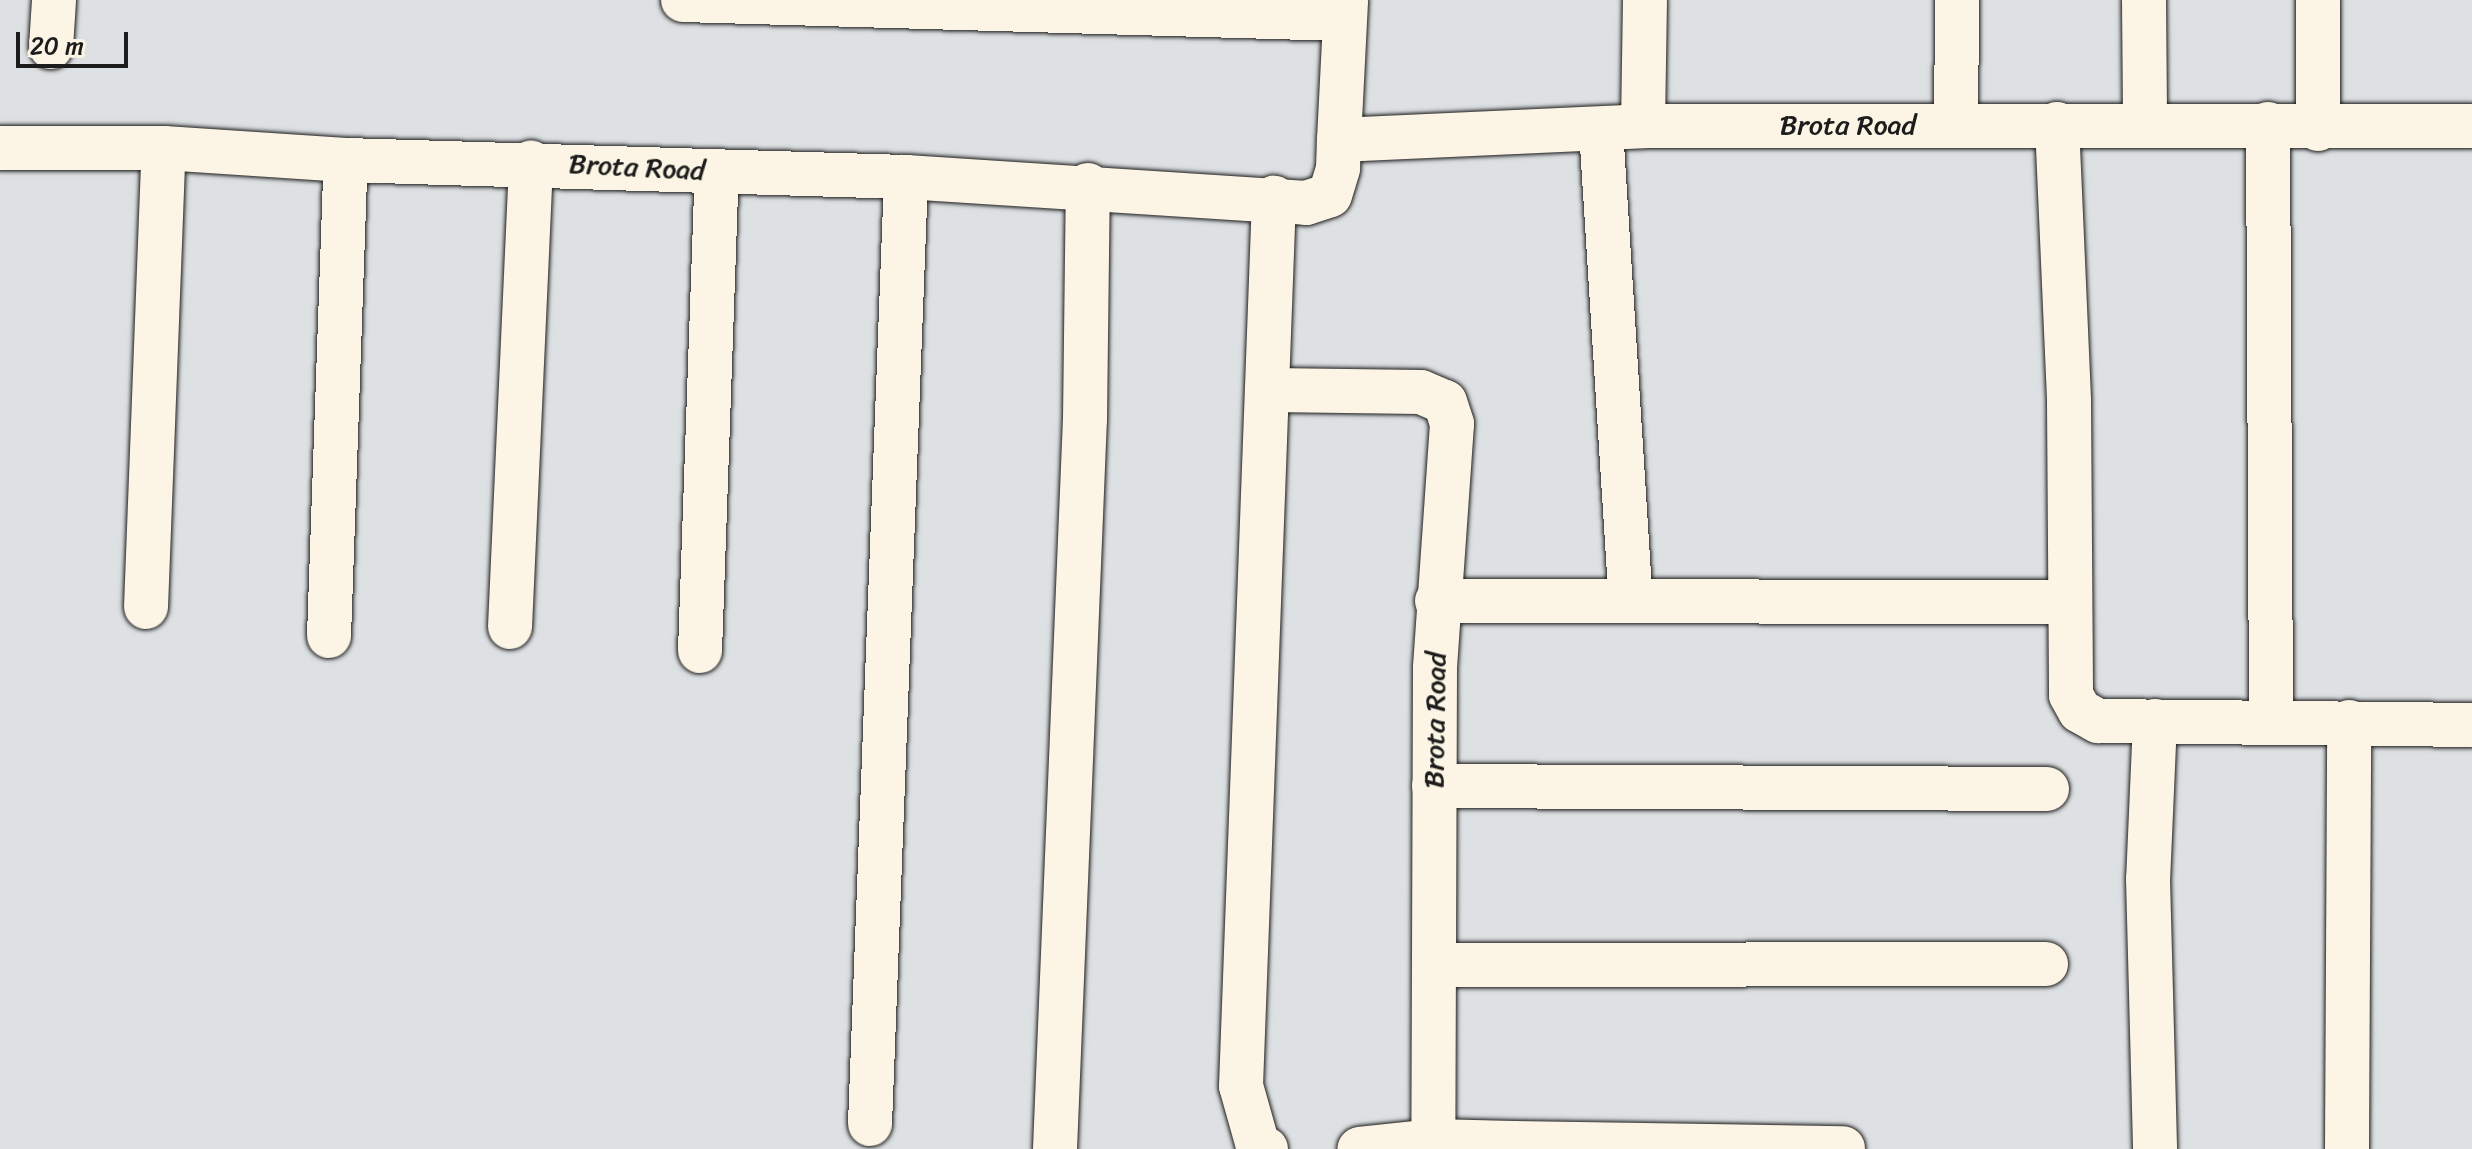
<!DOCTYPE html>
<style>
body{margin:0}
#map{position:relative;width:2472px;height:1149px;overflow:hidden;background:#dee1e3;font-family:Sriracha,sans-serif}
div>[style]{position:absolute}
.roads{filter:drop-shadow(0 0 2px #1c1c1c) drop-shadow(0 0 2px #1c1c1c)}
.minor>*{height:44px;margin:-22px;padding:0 22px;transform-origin:22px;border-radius:22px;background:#fcf5e5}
span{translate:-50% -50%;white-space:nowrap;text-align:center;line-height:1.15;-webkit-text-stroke:6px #fcf5e5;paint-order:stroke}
.street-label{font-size:28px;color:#1c1c1c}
.scale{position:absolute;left:16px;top:32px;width:112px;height:36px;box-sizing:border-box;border:4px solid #1c1c1c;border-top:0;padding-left:10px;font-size:24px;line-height:28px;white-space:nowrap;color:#1c1c1c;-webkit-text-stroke:6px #fcf5e5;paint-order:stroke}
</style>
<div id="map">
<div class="roads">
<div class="minor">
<i style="left:683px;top:0;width:661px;rotate:1.65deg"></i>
<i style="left:2144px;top:0;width:122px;rotate:89.5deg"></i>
<i style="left:2318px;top:0;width:129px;rotate:90deg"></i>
<i style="left:51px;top:47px;width:47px;rotate:-86.3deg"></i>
<i style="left:2057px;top:124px;width:278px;rotate:87.5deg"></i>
<i style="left:2069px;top:402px;width:293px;rotate:89.6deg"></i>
<i style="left:2071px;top:695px;width:18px;rotate:61deg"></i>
<i style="left:2080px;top:711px;width:21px;rotate:29deg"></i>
<i style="left:2098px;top:721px;width:374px;rotate:0.6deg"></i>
<i style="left:2268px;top:124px;width:596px;rotate:89.71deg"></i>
<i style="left:1956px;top:125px;width:125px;rotate:-89.5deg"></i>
<i style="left:1643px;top:126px;width:126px;rotate:-89.1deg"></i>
<i style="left:1601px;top:129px;width:473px;rotate:86.4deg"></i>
<i style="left:1339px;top:140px;width:140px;rotate:-87.1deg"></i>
<i style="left:0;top:148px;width:164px"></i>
<i style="left:164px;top:148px;width:182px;rotate:3.8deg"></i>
<i style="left:346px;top:160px;width:560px;rotate:1.74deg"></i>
<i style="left:906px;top:177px;width:401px;rotate:3.7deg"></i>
<i style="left:1306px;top:203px;width:25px;rotate:-18deg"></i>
<i style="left:1330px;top:195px;width:28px;rotate:-73deg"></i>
<i style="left:1338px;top:168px;width:28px;rotate:-88deg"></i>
<i style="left:1339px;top:140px;width:304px;rotate:-2.6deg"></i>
<i style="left:1643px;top:126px;width:829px"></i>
<i style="left:1271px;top:390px;width:150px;rotate:0.8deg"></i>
<i style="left:1421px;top:392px;width:26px;rotate:23deg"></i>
<i style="left:1445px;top:402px;width:23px;rotate:72deg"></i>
<i style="left:1452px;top:424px;width:245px;rotate:94deg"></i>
<i style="left:1435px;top:668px;width:473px;rotate:90.2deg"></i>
<i style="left:1433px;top:1141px;width:74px;rotate:173.8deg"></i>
<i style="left:1437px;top:601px;width:633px;rotate:0.09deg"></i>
<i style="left:146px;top:607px;width:459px;rotate:-87.8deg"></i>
<i style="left:510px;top:627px;width:465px;rotate:-87.4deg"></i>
<i style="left:329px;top:636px;width:476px;rotate:-88deg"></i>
<i style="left:700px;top:651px;width:480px;rotate:-88deg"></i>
<i style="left:2155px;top:721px;width:158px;rotate:92.5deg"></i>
<i style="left:2148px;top:879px;width:270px;rotate:88.5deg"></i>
<i style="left:1434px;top:786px;width:613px;rotate:0.28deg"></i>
<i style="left:1434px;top:965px;width:612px;rotate:-0.09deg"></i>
<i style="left:870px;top:1124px;width:948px;rotate:-87.82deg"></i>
<i style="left:1433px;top:1141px;width:80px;rotate:1.4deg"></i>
<i style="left:1513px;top:1143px;width:6px;rotate:90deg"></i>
<i style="left:1513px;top:1143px;width:330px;rotate:0.9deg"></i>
<i style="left:1055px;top:1149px;width:731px;rotate:-87.65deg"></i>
<i style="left:1085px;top:419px;width:234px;rotate:-89.3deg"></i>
<i style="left:1266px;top:1149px;width:9px;rotate:-159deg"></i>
<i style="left:1258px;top:1146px;width:62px;rotate:-105.8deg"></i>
<i style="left:1241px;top:1086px;width:889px;rotate:-87.87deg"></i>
<i style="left:2347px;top:1149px;width:427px;rotate:-89.7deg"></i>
</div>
</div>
<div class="street-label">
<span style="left:1848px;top:125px">Brota Road</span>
<span style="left:637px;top:167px;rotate:3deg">Brota Road</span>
<span style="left:1435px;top:720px;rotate:-89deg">Brota Road</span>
</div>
<div class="scale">20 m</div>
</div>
